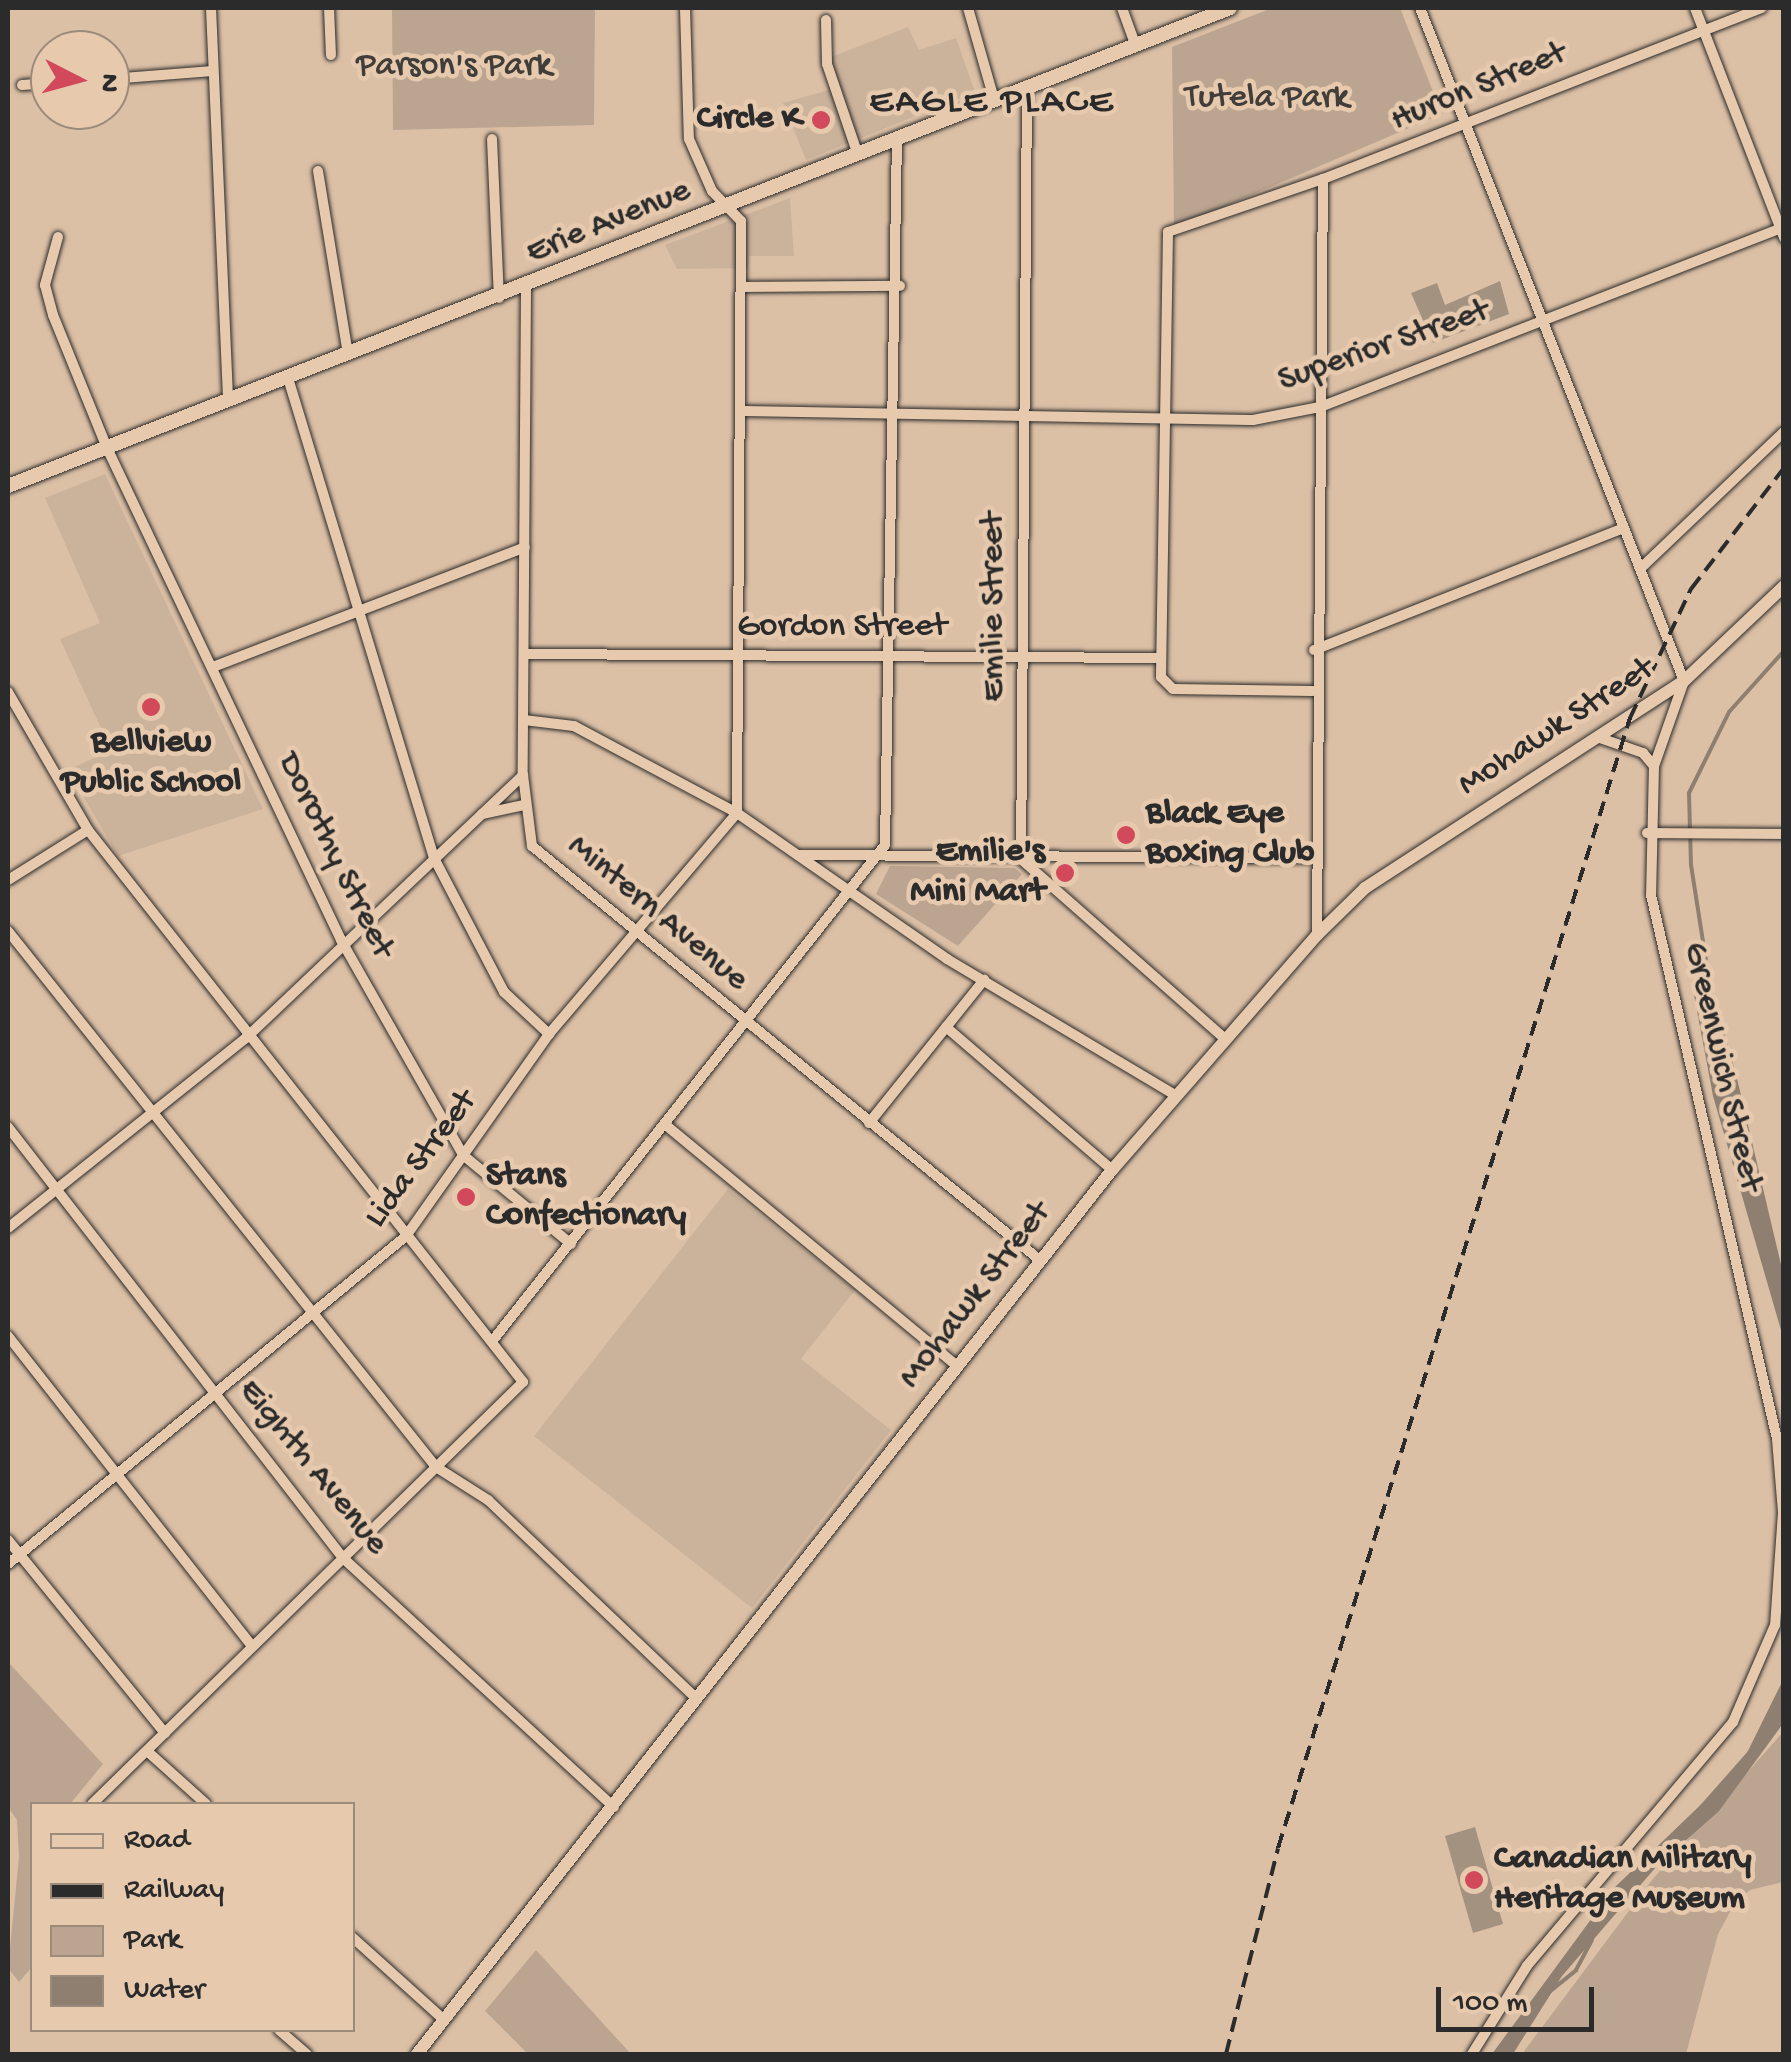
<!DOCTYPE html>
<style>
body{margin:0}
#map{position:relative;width:1791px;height:2062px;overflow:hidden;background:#dcc0a6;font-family:"Gochi Hand",sans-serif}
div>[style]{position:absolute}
.built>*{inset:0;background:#cbb29b}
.green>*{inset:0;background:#bba590}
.water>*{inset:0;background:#8f7f70}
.stream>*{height:4px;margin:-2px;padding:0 2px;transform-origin:2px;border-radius:2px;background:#8f7f70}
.building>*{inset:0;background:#a49280}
.roads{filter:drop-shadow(0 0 2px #2b2b2b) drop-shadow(0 0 2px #2b2b2b)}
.minor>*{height:10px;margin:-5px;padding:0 5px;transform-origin:5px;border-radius:5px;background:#e7caae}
.tertiary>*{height:12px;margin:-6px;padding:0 6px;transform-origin:6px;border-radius:6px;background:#e7caae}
.secondary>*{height:14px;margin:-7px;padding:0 7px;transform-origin:7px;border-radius:7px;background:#e7caae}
.rail>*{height:4px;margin-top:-2px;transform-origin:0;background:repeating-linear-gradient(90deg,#2b2b2b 0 15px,transparent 0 23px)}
.dots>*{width:28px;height:28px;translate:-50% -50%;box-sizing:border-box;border:5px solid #e7caae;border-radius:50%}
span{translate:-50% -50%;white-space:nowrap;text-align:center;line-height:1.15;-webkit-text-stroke:9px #e7caae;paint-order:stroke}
.park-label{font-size:35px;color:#413d3a}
.street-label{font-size:35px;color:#2b2b2b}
.poi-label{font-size:35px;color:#2b2b2b;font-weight:700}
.right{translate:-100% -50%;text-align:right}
.left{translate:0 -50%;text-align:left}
.neighbourhood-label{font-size:38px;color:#2b2b2b;letter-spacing:2.5px}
.frame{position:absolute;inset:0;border:10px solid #2b2b2b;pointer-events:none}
.legend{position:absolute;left:30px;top:1802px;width:325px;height:230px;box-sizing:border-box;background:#e7caae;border:2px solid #9c8a7a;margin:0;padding:12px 18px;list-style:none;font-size:30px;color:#2b2b2b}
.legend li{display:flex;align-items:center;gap:20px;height:50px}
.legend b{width:50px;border:2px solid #9c8a7a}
.north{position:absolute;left:30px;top:30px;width:100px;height:100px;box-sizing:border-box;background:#e7caae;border:2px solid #9c8a7a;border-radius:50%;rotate:96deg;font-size:28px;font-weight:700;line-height:40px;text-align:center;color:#2b2b2b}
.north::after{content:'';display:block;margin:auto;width:35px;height:45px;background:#d1495b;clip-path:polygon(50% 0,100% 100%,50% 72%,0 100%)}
.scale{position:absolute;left:1436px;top:1987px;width:158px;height:45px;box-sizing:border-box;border:5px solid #2b2b2b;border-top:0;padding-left:12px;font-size:30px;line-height:35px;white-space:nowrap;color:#2b2b2b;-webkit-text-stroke:8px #e7caae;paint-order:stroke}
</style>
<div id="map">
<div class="built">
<i style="clip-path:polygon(908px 27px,919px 50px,956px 38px,975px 92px,806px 160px,783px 103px,836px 88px,831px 57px)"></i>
<i style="clip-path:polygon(790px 198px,794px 256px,749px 256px,748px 268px,677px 269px,665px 245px)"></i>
<i style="clip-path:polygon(105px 474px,263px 809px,118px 856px,68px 770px,111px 750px,60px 639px,100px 623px,45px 498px)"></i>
<i style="clip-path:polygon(728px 1189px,855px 1290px,801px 1359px,891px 1430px,752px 1608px,534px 1436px)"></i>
</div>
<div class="green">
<i style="clip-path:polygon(392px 8px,595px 8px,594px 125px,393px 130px)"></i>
<i style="clip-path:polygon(1272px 8px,1400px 8px,1442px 114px,1174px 228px,1172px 47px)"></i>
<i style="clip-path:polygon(890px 866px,1014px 868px,1022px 874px,958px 946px,876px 894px)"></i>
<i style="clip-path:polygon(8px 1662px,103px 1764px,70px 1804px,32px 1804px,32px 1967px,19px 1982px,8px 1968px,19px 1857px,17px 1820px,8px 1807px)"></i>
<i style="clip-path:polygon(1783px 1732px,1783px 1882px,1750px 1890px,1735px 1903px,1718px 1934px,1686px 2054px,1522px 2054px,1652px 1880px)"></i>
<i style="clip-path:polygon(536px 1950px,631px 2054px,528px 2054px,485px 2011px)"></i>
</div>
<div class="water">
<i style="clip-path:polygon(1694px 995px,1714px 997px,1735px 1070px,1783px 1273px,1783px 1337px,1713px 1096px)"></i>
<i style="clip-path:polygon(1783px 1680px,1782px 1725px,1719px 1811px,1656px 1867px,1562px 1976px,1513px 2054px,1492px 2054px,1614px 1888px,1740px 1767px)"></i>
</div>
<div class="stream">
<i style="left:1712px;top:999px;width:136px;rotate:-98.9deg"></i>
<i style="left:1691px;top:865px;width:72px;rotate:-91.6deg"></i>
<i style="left:1689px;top:793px;width:90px;rotate:-63.7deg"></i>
<i style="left:1729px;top:712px;width:82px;rotate:-48deg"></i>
<i style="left:1696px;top:1813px;width:81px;rotate:-48.5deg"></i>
<i style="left:1750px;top:1752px;width:39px;rotate:128deg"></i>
<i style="left:1548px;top:1993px;width:36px;rotate:-39deg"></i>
<i style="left:1576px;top:1970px;width:34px;rotate:-62deg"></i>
</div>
<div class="building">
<i style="clip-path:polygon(1500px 281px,1509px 314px,1433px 343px,1411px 293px,1437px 283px,1445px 305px)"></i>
<i style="clip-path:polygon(1475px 1827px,1503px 1924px,1473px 1933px,1445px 1836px)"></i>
</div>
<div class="roads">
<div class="minor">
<i style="left:211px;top:8px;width:394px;rotate:87.5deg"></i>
<i style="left:329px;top:8px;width:47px;rotate:87.6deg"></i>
<i style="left:685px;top:8px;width:131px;rotate:88.3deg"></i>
<i style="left:689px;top:139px;width:57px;rotate:66.1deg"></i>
<i style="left:712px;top:191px;width:42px;rotate:46deg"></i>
<i style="left:741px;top:221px;width:592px;rotate:90.39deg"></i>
<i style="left:968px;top:8px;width:95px;rotate:74.1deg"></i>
<i style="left:1122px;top:8px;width:37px;rotate:70deg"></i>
<i style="left:1420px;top:8px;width:723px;rotate:68.58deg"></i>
<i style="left:1684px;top:681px;width:90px;rotate:109.4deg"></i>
<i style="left:1654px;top:766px;width:129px;rotate:91.3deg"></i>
<i style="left:1651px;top:895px;width:558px;rotate:76.96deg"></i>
<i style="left:1777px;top:1439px;width:73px;rotate:85.3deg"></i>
<i style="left:1783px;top:1512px;width:113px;rotate:94deg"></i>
<i style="left:1775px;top:1625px;width:106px;rotate:113.4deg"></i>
<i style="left:1733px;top:1722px;width:319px;rotate:130.2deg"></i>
<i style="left:1527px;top:1966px;width:104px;rotate:122deg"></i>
<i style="left:1695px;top:8px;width:247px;rotate:68.8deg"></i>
<i style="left:826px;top:20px;width:44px;rotate:88.7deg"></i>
<i style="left:827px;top:64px;width:96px;rotate:71.2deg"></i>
<i style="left:110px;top:79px;width:103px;rotate:-4.4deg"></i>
<i style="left:22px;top:85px;width:28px;rotate:-4deg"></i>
<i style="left:1027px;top:85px;width:774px;rotate:90.44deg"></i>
<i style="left:1021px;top:859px;width:271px;rotate:41.4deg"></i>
<i style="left:492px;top:139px;width:159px;rotate:87.5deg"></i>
<i style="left:318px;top:171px;width:186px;rotate:80.7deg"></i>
<i style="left:58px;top:237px;width:50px;rotate:105.2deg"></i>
<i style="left:45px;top:285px;width:31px;rotate:75deg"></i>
<i style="left:53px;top:315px;width:144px;rotate:67.9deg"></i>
<i style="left:107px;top:448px;width:545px;rotate:64.56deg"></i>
<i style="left:341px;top:940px;width:247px;rotate:60.4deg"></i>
<i style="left:463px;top:1155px;width:140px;rotate:39.5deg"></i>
<i style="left:743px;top:287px;width:157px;rotate:-0.4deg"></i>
<i style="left:526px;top:289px;width:486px;rotate:90.4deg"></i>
<i style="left:523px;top:775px;width:72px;rotate:82.8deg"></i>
<i style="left:532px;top:846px;width:657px;rotate:39.19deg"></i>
<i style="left:288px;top:378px;width:502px;rotate:73.08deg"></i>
<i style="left:434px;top:858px;width:151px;rotate:62.4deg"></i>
<i style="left:504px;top:992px;width:62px;rotate:43deg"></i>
<i style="left:744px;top:411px;width:509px;rotate:1.01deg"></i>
<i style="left:1253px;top:420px;width:68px;rotate:-11deg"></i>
<i style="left:1320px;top:407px;width:498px;rotate:-21.2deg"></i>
<i style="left:1641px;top:568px;width:197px;rotate:-43.6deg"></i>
<i style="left:1314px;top:650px;width:333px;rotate:-21.5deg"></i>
<i style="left:525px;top:654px;width:634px;rotate:0.36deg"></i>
<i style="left:213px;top:667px;width:334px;rotate:-21deg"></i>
<i style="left:1313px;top:691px;width:140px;rotate:-179.2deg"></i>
<i style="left:1173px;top:689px;width:17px;rotate:-135deg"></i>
<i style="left:1161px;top:677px;width:445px;rotate:-89.1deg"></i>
<i style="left:1168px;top:232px;width:164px;rotate:-18.9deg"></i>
<i style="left:1323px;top:179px;width:471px;rotate:-21.3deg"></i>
<i style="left:8px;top:692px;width:160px;rotate:59.9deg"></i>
<i style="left:88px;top:830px;width:703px;rotate:51.76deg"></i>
<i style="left:523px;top:1382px;width:603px;rotate:135.6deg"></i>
<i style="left:524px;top:720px;width:50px;rotate:6.8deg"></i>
<i style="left:574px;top:726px;width:185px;rotate:28.1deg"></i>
<i style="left:737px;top:813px;width:256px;rotate:34.8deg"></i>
<i style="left:947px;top:959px;width:265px;rotate:30.8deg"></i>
<i style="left:1600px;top:738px;width:46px;rotate:19.2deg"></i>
<i style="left:1643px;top:753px;width:17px;rotate:50deg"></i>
<i style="left:482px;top:814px;width:43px;rotate:-12.1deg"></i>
<i style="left:1647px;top:833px;width:137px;rotate:0.4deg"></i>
<i style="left:798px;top:855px;width:515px;rotate:0.33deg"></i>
<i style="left:8px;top:880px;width:94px;rotate:-32deg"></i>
<i style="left:8px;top:931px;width:686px;rotate:51.39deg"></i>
<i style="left:436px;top:1467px;width:62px;rotate:32.4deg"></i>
<i style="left:488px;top:1500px;width:289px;rotate:43.6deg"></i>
<i style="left:1317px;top:935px;width:756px;rotate:-89.55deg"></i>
<i style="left:946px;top:1027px;width:219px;rotate:40.7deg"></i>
<i style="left:869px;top:1123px;width:184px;rotate:-51.2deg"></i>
<i style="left:667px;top:1126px;width:378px;rotate:39.6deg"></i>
<i style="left:8px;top:1127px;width:546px;rotate:52.14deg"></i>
<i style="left:343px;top:1558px;width:368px;rotate:42.6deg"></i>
<i style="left:8px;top:1228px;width:305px;rotate:-38.6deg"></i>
<i style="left:246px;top:1038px;width:382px;rotate:-43.5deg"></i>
<i style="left:8px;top:1336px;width:393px;rotate:51.8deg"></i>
<i style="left:493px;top:1340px;width:631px;rotate:-51.62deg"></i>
<i style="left:885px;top:845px;width:706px;rotate:-89.03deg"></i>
<i style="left:8px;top:1540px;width:249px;rotate:50.9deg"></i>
<i style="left:8px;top:1564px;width:516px;rotate:-39.49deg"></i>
<i style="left:406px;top:1236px;width:247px;rotate:-54.7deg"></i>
<i style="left:549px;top:1034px;width:290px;rotate:-49.6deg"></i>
<i style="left:147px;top:1751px;width:79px;rotate:41.9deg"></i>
<i style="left:352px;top:1937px;width:122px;rotate:42deg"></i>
<i style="left:279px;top:2030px;width:37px;rotate:41deg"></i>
</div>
<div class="tertiary">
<i style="left:417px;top:2054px;width:1124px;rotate:-51.83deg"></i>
<i style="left:1112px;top:1170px;width:312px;rotate:-48.9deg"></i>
<i style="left:1317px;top:935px;width:67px;rotate:-44.4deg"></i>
<i style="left:1365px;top:888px;width:380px;rotate:-33deg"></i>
<i style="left:1684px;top:681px;width:138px;rotate:-43.5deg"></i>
</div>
<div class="secondary">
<i style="left:8px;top:486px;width:1312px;rotate:-21.36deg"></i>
</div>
</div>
<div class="rail">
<i style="left:1226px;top:2054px;width:212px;rotate:-75.8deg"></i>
<i style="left:1278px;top:1848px;width:1184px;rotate:-72.7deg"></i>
<i style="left:1630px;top:718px;width:143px;rotate:-64.7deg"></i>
<i style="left:1691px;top:589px;width:153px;rotate:-52.5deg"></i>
</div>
<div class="dots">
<i style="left:821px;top:120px;background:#d1495b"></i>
<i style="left:151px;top:707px;background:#d1495b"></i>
<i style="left:1126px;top:835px;background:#d1495b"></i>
<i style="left:1065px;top:873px;background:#d1495b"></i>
<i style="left:466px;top:1197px;background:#d1495b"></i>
<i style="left:1474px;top:1880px;background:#d1495b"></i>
</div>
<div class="park-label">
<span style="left:454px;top:67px">Parson's Park</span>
<span style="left:1267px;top:99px">Tutela Park</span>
</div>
<div class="street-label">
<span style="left:1479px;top:88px;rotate:-22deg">Huron Street</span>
<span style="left:609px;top:223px;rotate:-22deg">Erie Avenue</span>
<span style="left:1384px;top:347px;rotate:-19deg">Superior Street</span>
<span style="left:995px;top:607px;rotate:-90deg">Emilie Street</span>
<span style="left:842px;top:628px">Gordon Street</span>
<span style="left:1557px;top:728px;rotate:-33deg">Mohawk Street</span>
<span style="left:334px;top:856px;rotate:64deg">Dorothy Street</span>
<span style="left:657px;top:914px;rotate:40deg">Mintern Avenue</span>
<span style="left:1721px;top:1067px;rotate:77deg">Greenwich Street</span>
<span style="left:422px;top:1160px;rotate:-53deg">Lida Street</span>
<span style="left:976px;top:1296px;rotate:-52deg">Mohawk Street</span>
<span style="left:312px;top:1468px;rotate:51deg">Eighth Avenue</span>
</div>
<div class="poi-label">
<span class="right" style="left:801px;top:120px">Circle K</span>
<span style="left:151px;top:764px">Bellview<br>Public School</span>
<span class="left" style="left:1146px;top:835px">Black Eye<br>Boxing Club</span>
<span class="right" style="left:1045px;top:873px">Emilie's<br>Mini Mart</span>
<span class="left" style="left:486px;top:1197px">Stans<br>Confectionary</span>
<span class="left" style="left:1494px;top:1880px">Canadian Military<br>Heritage Museum</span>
</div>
<div class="neighbourhood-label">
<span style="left:992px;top:104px">EAGLE PLACE</span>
</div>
<div class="frame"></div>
<ul class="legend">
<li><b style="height:12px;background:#e7caae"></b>Road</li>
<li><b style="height:12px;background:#2b2b2b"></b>Railway</li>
<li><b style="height:28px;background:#bba590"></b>Park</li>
<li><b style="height:28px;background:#8f7f70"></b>Water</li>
</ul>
<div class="north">N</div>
<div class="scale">100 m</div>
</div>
